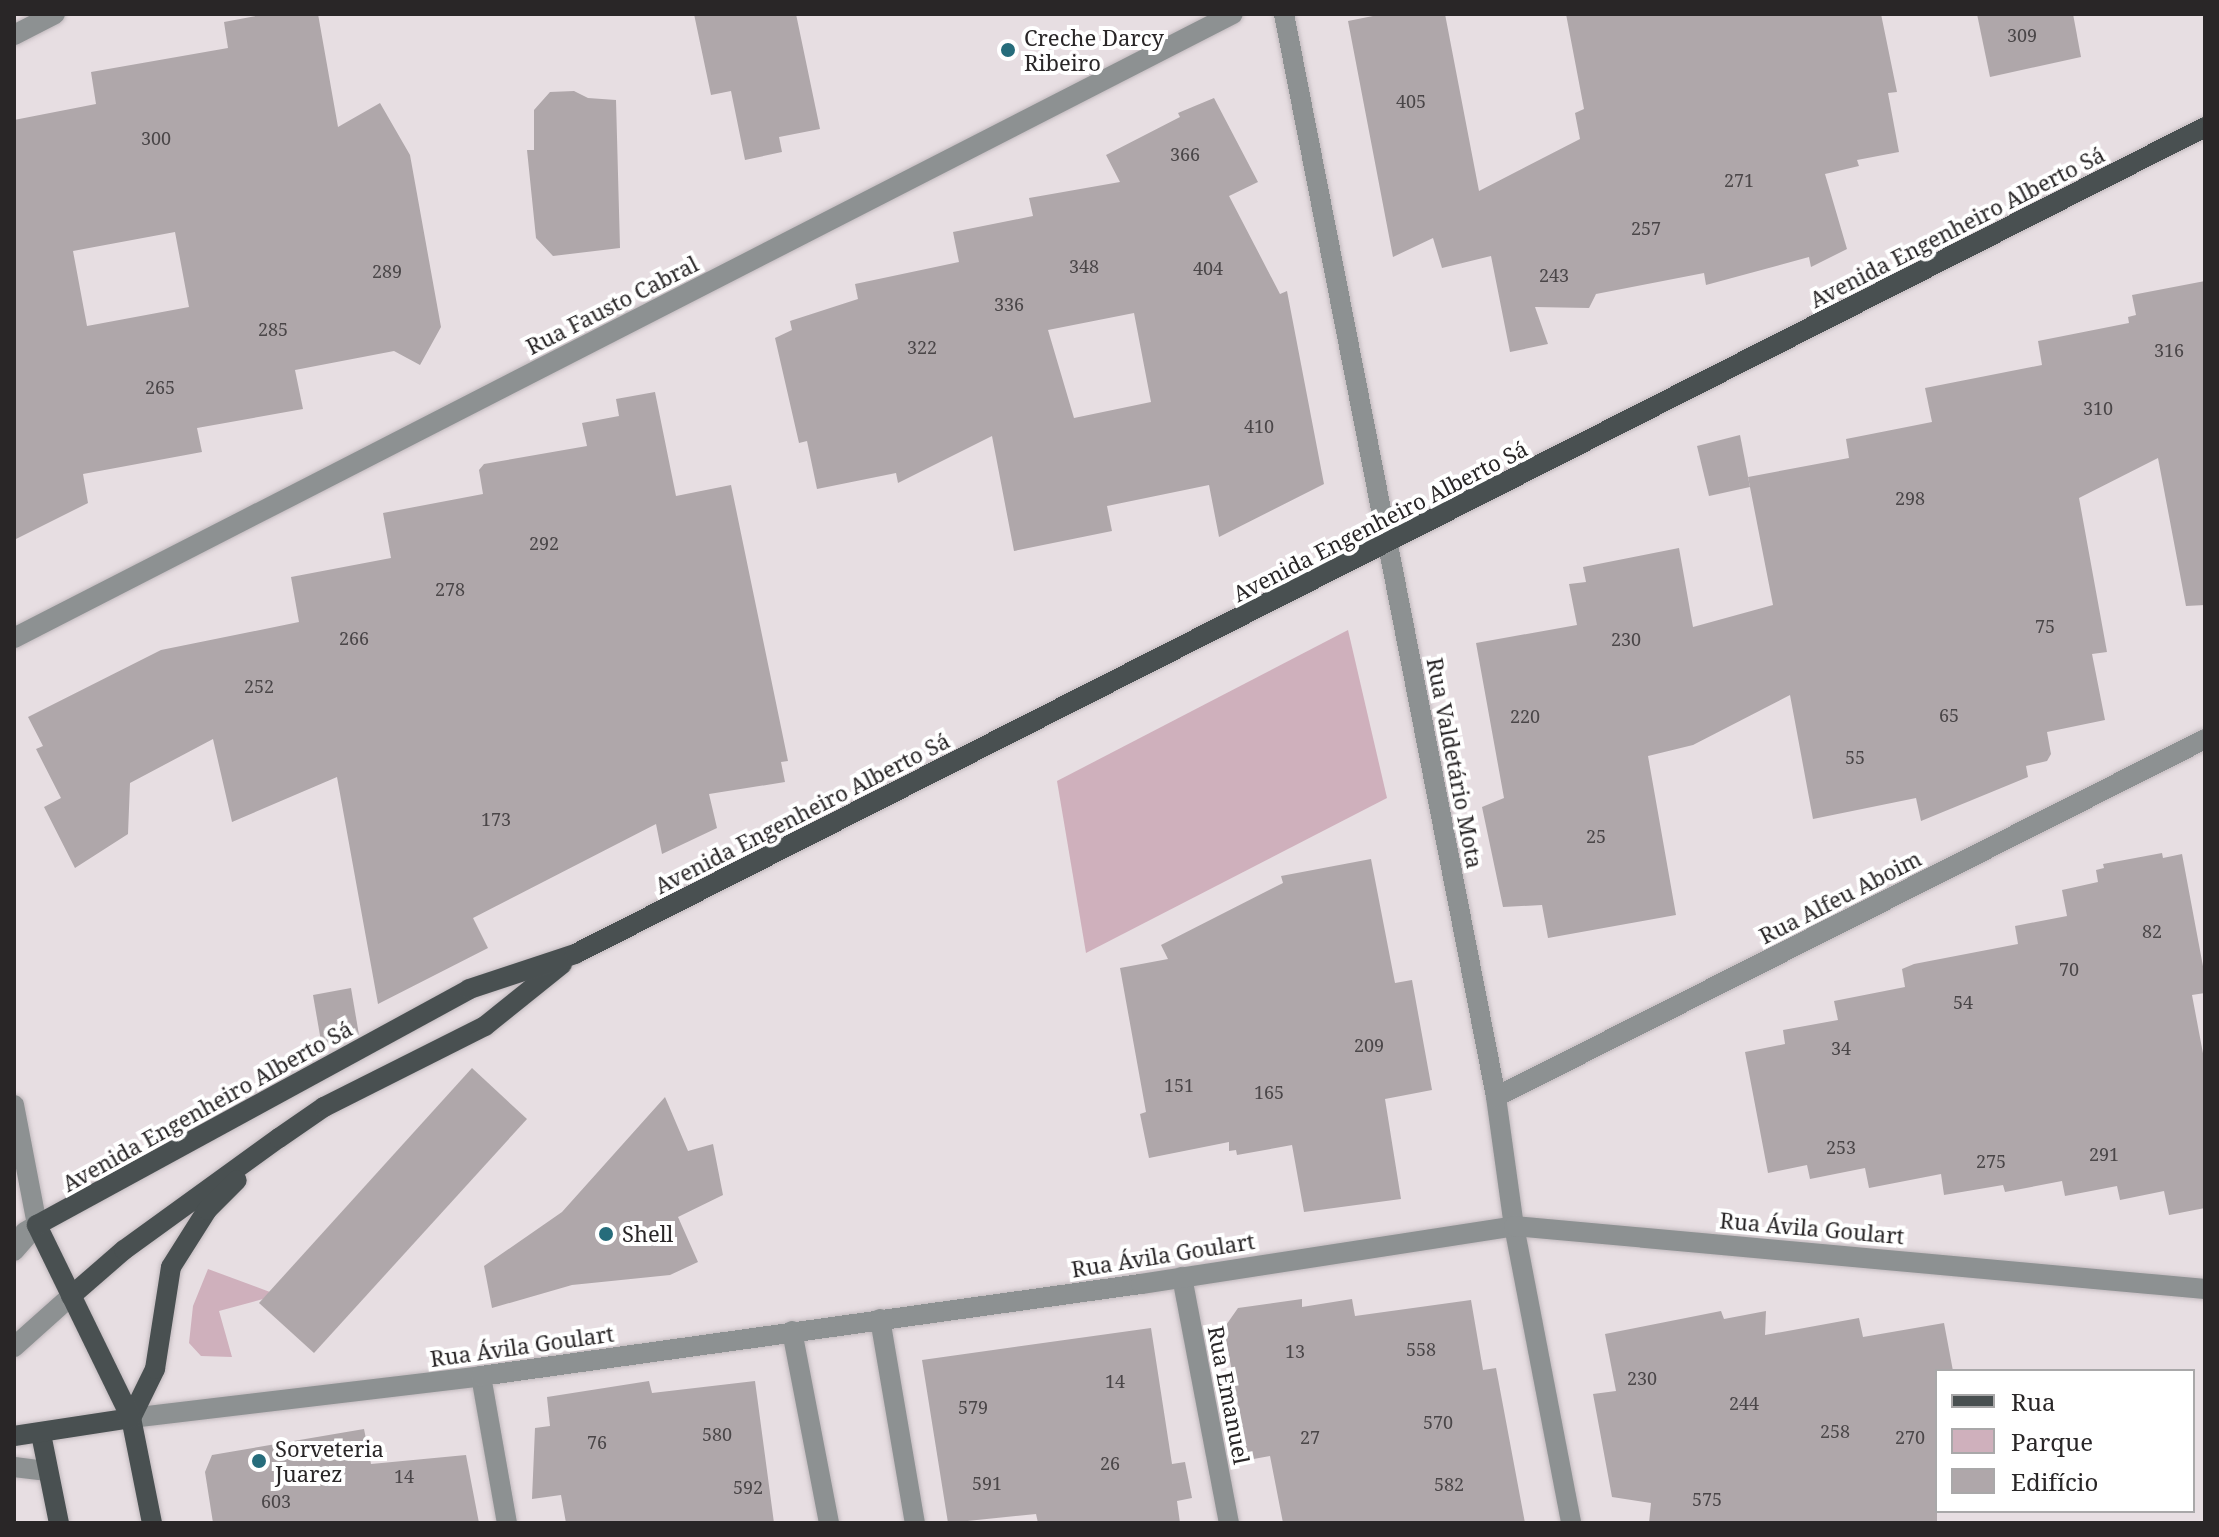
<!DOCTYPE html>
<meta charset="utf-8">
<style>
body{margin:0}
#map{position:relative;width:2219px;height:1537px;overflow:hidden;background:#e7dee2;font-family:"Noto Serif",serif}
div>[style]{position:absolute}
.green>*{inset:0;background:#cfb0bc}
.building>*{inset:0;background:#afa7aa}
.roads{filter:drop-shadow(0 0 2px #c1b9bd) drop-shadow(0 0 2px #c1b9bd)}
.minor>*{height:20px;margin:-10px;padding:0 10px;transform-origin:10px;border-radius:10px;background:#8d9192}
.tertiary>*{height:20px;margin:-10px;padding:0 10px;transform-origin:10px;border-radius:10px;background:#8d9192}
.primary>*{height:20px;margin:-10px;padding:0 10px;transform-origin:10px;border-radius:10px;background:#495051}
.dots>*{width:22px;height:22px;translate:-50% -50%;box-sizing:border-box;border:4px solid #fff;border-radius:50%}
span{translate:-50% -50%;white-space:nowrap;text-align:center;line-height:1.15;-webkit-text-stroke:8px #fff;paint-order:stroke}
.number-label{font-size:18px;color:#4a4648}
.number-label span{-webkit-text-stroke-width:0}
.poi-label{font-size:22px;color:#292627}
.left{translate:0 -50%;text-align:left}
.street-label{font-size:22px;color:#292627}
.frame{position:absolute;inset:0;border:16px solid #292627;pointer-events:none}
.legend{position:absolute;left:1935px;top:1369px;width:260px;height:144px;box-sizing:border-box;background:#fff;border:2px solid #a9a8a9;margin:0;padding:10px 14px;list-style:none;font-size:24px;color:#292627}
.legend li{display:flex;align-items:center;gap:16px;height:40px}
.legend b{width:40px;border:2px solid #a9a8a9}
</style>
<div id="map">
<div class="green">
<i style="clip-path:polygon(1348px 630px,1387px 798px,1086px 953px,1057px 781px)"></i>
<i style="clip-path:polygon(208px 1269px,270px 1292px,263px 1299px,219px 1311px,232px 1357px,201px 1356px,189px 1343px,193px 1306px)"></i>
</div>
<div class="building">
<i style="clip-path:polygon(evenodd,266px 14px,318px 14px,338px 127px,380px 103px,410px 155px,441px 327px,420px 365px,394px 351px,295px 370px,303px 409px,197px 428px,202px 452px,83px 474px,88px 503px,14px 540px,14px 120px,96px 104px,91px 72px,228px 48px,224px 22px,266px 14px,175px 232px,189px 307px,87px 326px,73px 251px,175px 232px)"></i>
<i style="clip-path:polygon(694px 14px,796px 14px,820px 129px,779px 137px,782px 152px,745px 160px,731px 91px,711px 95px)"></i>
<i style="clip-path:polygon(1383px 14px,1445px 14px,1479px 191px,1580px 139px,1575px 113px,1584px 109px,1566px 14px,1881px 14px,1897px 92px,1888px 93px,1899px 152px,1857px 160px,1859px 166px,1825px 174px,1847px 249px,1811px 267px,1809px 257px,1706px 285px,1704px 273px,1596px 294px,1589px 308px,1535px 307px,1548px 344px,1510px 352px,1491px 256px,1442px 268px,1433px 238px,1393px 257px,1348px 21px)"></i>
<i style="clip-path:polygon(1977px 14px,2073px 14px,2081px 57px,1990px 77px)"></i>
<i style="clip-path:polygon(574px 91px,588px 98px,616px 100px,620px 248px,553px 256px,536px 238px,527px 150px,534px 150px,534px 110px,550px 92px)"></i>
<i style="clip-path:polygon(evenodd,1214px 98px,1258px 182px,1229px 196px,1280px 294px,1287px 291px,1324px 484px,1219px 537px,1209px 485px,1107px 506px,1112px 531px,1014px 551px,992px 436px,898px 483px,896px 473px,817px 489px,807px 441px,799px 443px,775px 338px,792px 330px,790px 321px,858px 299px,855px 284px,959px 262px,953px 232px,1033px 216px,1029px 198px,1120px 182px,1106px 155px,1180px 117px,1178px 113px,1214px 98px,1134px 313px,1151px 402px,1074px 418px,1048px 330px,1134px 313px)"></i>
<i style="clip-path:polygon(2205px 281px,2205px 605px,2186px 606px,2158px 458px,2079px 498px,2107px 652px,2092px 654px,2105px 720px,2047px 732px,2051px 754px,2047px 761px,2026px 766px,2028px 777px,1921px 821px,1916px 798px,1813px 819px,1790px 695px,1693px 745px,1648px 756px,1676px 915px,1548px 938px,1542px 905px,1503px 907px,1482px 807px,1504px 798px,1476px 643px,1577px 625px,1569px 584px,1586px 582px,1583px 567px,1679px 548px,1693px 627px,1773px 605px,1748px 477px,1849px 458px,1846px 439px,1932px 422px,1925px 388px,2042px 365px,2038px 341px,2129px 323px,2128px 317px,2136px 315px,2132px 295px)"></i>
<i style="clip-path:polygon(655px 392px,676px 496px,731px 485px,788px 761px,781px 762px,785px 782px,709px 794px,717px 828px,662px 854px,656px 824px,473px 918px,488px 948px,378px 1004px,337px 777px,232px 822px,213px 739px,130px 783px,128px 834px,75px 868px,44px 807px,61px 798px,36px 749px,43px 746px,28px 717px,161px 650px,299px 622px,291px 577px,391px 558px,383px 513px,483px 494px,479px 470px,484px 464px,587px 446px,582px 423px,619px 416px,616px 399px)"></i>
<i style="clip-path:polygon(1740px 435px,1750px 487px,1709px 496px,1697px 446px)"></i>
<i style="clip-path:polygon(2162px 853px,2163px 858px,2182px 854px,2205px 977px,2205px 993px,2192px 995px,2205px 1064px,2205px 1208px,2169px 1215px,2164px 1191px,2120px 1200px,2117px 1186px,2065px 1196px,2062px 1181px,2005px 1192px,2003px 1185px,1944px 1195px,1941px 1174px,1869px 1188px,1865px 1168px,1810px 1179px,1807px 1165px,1768px 1173px,1745px 1052px,1785px 1044px,1783px 1030px,1838px 1020px,1834px 1001px,1905px 987px,1902px 969px,1914px 964px,2018px 944px,2015px 926px,2067px 916px,2062px 890px,2098px 882px,2096px 870px,2104px 868px,2103px 864px)"></i>
<i style="clip-path:polygon(1371px 859px,1395px 983px,1412px 980px,1432px 1090px,1385px 1099px,1401px 1199px,1304px 1212px,1292px 1145px,1237px 1155px,1236px 1150px,1229px 1151px,1229px 1142px,1149px 1158px,1140px 1114px,1146px 1112px,1120px 968px,1168px 959px,1161px 945px,1283px 883px,1281px 876px)"></i>
<i style="clip-path:polygon(351px 988px,359px 1035px,322px 1047px,313px 995px)"></i>
<i style="clip-path:polygon(472px 1068px,527px 1119px,314px 1353px,259px 1303px)"></i>
<i style="clip-path:polygon(665px 1097px,688px 1151px,713px 1144px,723px 1195px,678px 1217px,698px 1262px,670px 1275px,572px 1285px,492px 1308px,484px 1266px,562px 1212px)"></i>
<i style="clip-path:polygon(1302px 1299px,1302px 1307px,1352px 1299px,1355px 1316px,1471px 1300px,1483px 1370px,1496px 1368px,1525px 1523px,1283px 1523px,1270px 1456px,1248px 1460px,1224px 1328px,1238px 1308px)"></i>
<i style="clip-path:polygon(1721px 1311px,1724px 1319px,1766px 1311px,1765px 1335px,1859px 1318px,1863px 1337px,1944px 1323px,1953px 1371px,1937px 1371px,1937px 1523px,1649px 1523px,1651px 1503px,1612px 1497px,1593px 1394px,1616px 1391px,1605px 1334px)"></i>
<i style="clip-path:polygon(1151px 1328px,1172px 1464px,1185px 1462px,1192px 1498px,1177px 1501px,1180px 1523px,1038px 1523px,1036px 1514px,948px 1523px,922px 1360px)"></i>
<i style="clip-path:polygon(649px 1381px,652px 1393px,755px 1381px,774px 1523px,566px 1523px,561px 1495px,532px 1499px,535px 1428px,550px 1426px,547px 1397px)"></i>
<i style="clip-path:polygon(364px 1429px,371px 1464px,466px 1455px,479px 1523px,213px 1523px,205px 1472px,212px 1455px)"></i>
</div>
<div class="roads">
<div class="minor">
<i style="left:1284px;top:14px;width:1104px;rotate:78.92deg"></i>
<i style="left:1496px;top:1097px;width:130px;rotate:82.1deg"></i>
<i style="left:1514px;top:1226px;width:302px;rotate:79.1deg"></i>
<i style="left:14px;top:35px;width:46px;rotate:-27.1deg"></i>
<i style="left:14px;top:638px;width:1369px;rotate:-27.11deg"></i>
<i style="left:1496px;top:1097px;width:794px;rotate:-26.79deg"></i>
<i style="left:14px;top:1105px;width:122px;rotate:79.1deg"></i>
<i style="left:37px;top:1225px;width:14px;rotate:150deg"></i>
<i style="left:1182px;top:1277px;width:250px;rotate:79.2deg"></i>
<i style="left:880px;top:1319px;width:207px;rotate:80.3deg"></i>
<i style="left:792px;top:1331px;width:196px;rotate:79.1deg"></i>
<i style="left:481px;top:1376px;width:149px;rotate:80deg"></i>
<i style="left:131px;top:1418px;width:353px;rotate:-6.8deg"></i>
<i style="left:481px;top:1376px;width:666px;rotate:-7.94deg"></i>
<i style="left:1141px;top:1284px;width:377px;rotate:-8.8deg"></i>
<i style="left:1514px;top:1226px;width:694px;rotate:5.21deg"></i>
<i style="left:14px;top:1467px;width:34px;rotate:7deg"></i>
</div>
<div class="tertiary">
<i style="left:14px;top:1251px;width:35px;rotate:-49deg"></i>
<i style="left:14px;top:1347px;width:76px;rotate:-41.8deg"></i>
</div>
<div class="primary">
<i style="left:71px;top:1296px;width:70px;rotate:-41deg"></i>
<i style="left:124px;top:1250px;width:191px;rotate:-35.9deg"></i>
<i style="left:279px;top:1138px;width:55px;rotate:-34.6deg"></i>
<i style="left:324px;top:1107px;width:180px;rotate:-26.7deg"></i>
<i style="left:485px;top:1026px;width:99px;rotate:-38.8deg"></i>
<i style="left:131px;top:1418px;width:55px;rotate:-63.9deg"></i>
<i style="left:155px;top:1369px;width:103px;rotate:-81.1deg"></i>
<i style="left:171px;top:1267px;width:67px;rotate:-57.7deg"></i>
<i style="left:207px;top:1210px;width:42px;rotate:-45deg"></i>
<i style="left:41px;top:1434px;width:91px;rotate:78.6deg"></i>
<i style="left:14px;top:1436px;width:118px;rotate:-8.7deg"></i>
<i style="left:152px;top:1523px;width:107px;rotate:-101.3deg"></i>
<i style="left:131px;top:1418px;width:215px;rotate:-116deg"></i>
<i style="left:37px;top:1225px;width:492px;rotate:-28.6deg"></i>
<i style="left:469px;top:989px;width:112px;rotate:-18.3deg"></i>
<i style="left:575px;top:954px;width:1828px;rotate:-26.9deg"></i>
</div>
</div>
<div class="dots">
<i style="left:1008px;top:50px;background:#266c7b"></i>
<i style="left:606px;top:1234px;background:#266c7b"></i>
<i style="left:259px;top:1461px;background:#266c7b"></i>
</div>
<div class="number-label">
<span style="left:2022px;top:35px">309</span>
<span style="left:1411px;top:101px">405</span>
<span style="left:156px;top:138px">300</span>
<span style="left:1185px;top:154px">366</span>
<span style="left:1739px;top:180px">271</span>
<span style="left:1646px;top:228px">257</span>
<span style="left:1084px;top:266px">348</span>
<span style="left:1208px;top:268px">404</span>
<span style="left:387px;top:271px">289</span>
<span style="left:1554px;top:275px">243</span>
<span style="left:1009px;top:304px">336</span>
<span style="left:273px;top:329px">285</span>
<span style="left:922px;top:347px">322</span>
<span style="left:2169px;top:350px">316</span>
<span style="left:160px;top:387px">265</span>
<span style="left:2098px;top:408px">310</span>
<span style="left:1259px;top:426px">410</span>
<span style="left:1910px;top:498px">298</span>
<span style="left:544px;top:543px">292</span>
<span style="left:450px;top:589px">278</span>
<span style="left:2045px;top:626px">75</span>
<span style="left:354px;top:638px">266</span>
<span style="left:1626px;top:639px">230</span>
<span style="left:259px;top:686px">252</span>
<span style="left:1949px;top:715px">65</span>
<span style="left:1525px;top:716px">220</span>
<span style="left:1855px;top:757px">55</span>
<span style="left:496px;top:819px">173</span>
<span style="left:1596px;top:836px">25</span>
<span style="left:2152px;top:931px">82</span>
<span style="left:2069px;top:969px">70</span>
<span style="left:1963px;top:1002px">54</span>
<span style="left:1369px;top:1045px">209</span>
<span style="left:1841px;top:1048px">34</span>
<span style="left:1179px;top:1085px">151</span>
<span style="left:1269px;top:1092px">165</span>
<span style="left:1841px;top:1147px">253</span>
<span style="left:2104px;top:1154px">291</span>
<span style="left:1991px;top:1161px">275</span>
<span style="left:1421px;top:1349px">558</span>
<span style="left:1295px;top:1351px">13</span>
<span style="left:1642px;top:1378px">230</span>
<span style="left:1115px;top:1381px">14</span>
<span style="left:1744px;top:1403px">244</span>
<span style="left:973px;top:1407px">579</span>
<span style="left:1438px;top:1422px">570</span>
<span style="left:1835px;top:1431px">258</span>
<span style="left:717px;top:1434px">580</span>
<span style="left:1310px;top:1437px">27</span>
<span style="left:1910px;top:1437px">270</span>
<span style="left:597px;top:1442px">76</span>
<span style="left:1110px;top:1463px">26</span>
<span style="left:404px;top:1476px">14</span>
<span style="left:987px;top:1483px">591</span>
<span style="left:1449px;top:1484px">582</span>
<span style="left:748px;top:1487px">592</span>
<span style="left:1707px;top:1499px">575</span>
<span style="left:276px;top:1501px">603</span>
</div>
<div class="poi-label">
<span class="left" style="left:1024px;top:50px">Creche Darcy<br>Ribeiro</span>
<span class="left" style="left:622px;top:1234px">Shell</span>
<span class="left" style="left:275px;top:1461px">Sorveteria<br>Juarez</span>
</div>
<div class="street-label">
<span style="left:1957px;top:227px;rotate:-27deg">Avenida Engenheiro Alberto Sá</span>
<span style="left:612px;top:305px;rotate:-27deg">Rua Fausto Cabral</span>
<span style="left:1380px;top:521px;rotate:-27deg">Avenida Engenheiro Alberto Sá</span>
<span style="left:1455px;top:763px;rotate:79deg">Rua Valdetário Mota</span>
<span style="left:802px;top:813px;rotate:-27deg">Avenida Engenheiro Alberto Sá</span>
<span style="left:1840px;top:897px;rotate:-27deg">Rua Alfeu Aboim</span>
<span style="left:207px;top:1106px;rotate:-29deg">Avenida Engenheiro Alberto Sá</span>
<span style="left:1812px;top:1228px;rotate:5deg">Rua Ávila Goulart</span>
<span style="left:1163px;top:1255px;rotate:-9deg">Rua Ávila Goulart</span>
<span style="left:522px;top:1346px;rotate:-8deg">Rua Ávila Goulart</span>
<span style="left:1229px;top:1395px;rotate:79deg">Rua Emanuel</span>
</div>
<div class="frame"></div>
<ul class="legend">
<li><b style="height:10px;background:#495051"></b>Rua</li>
<li><b style="height:22px;background:#cfb0bc"></b>Parque</li>
<li><b style="height:22px;background:#afa7aa"></b>Edifício</li>
</ul>
</div>
